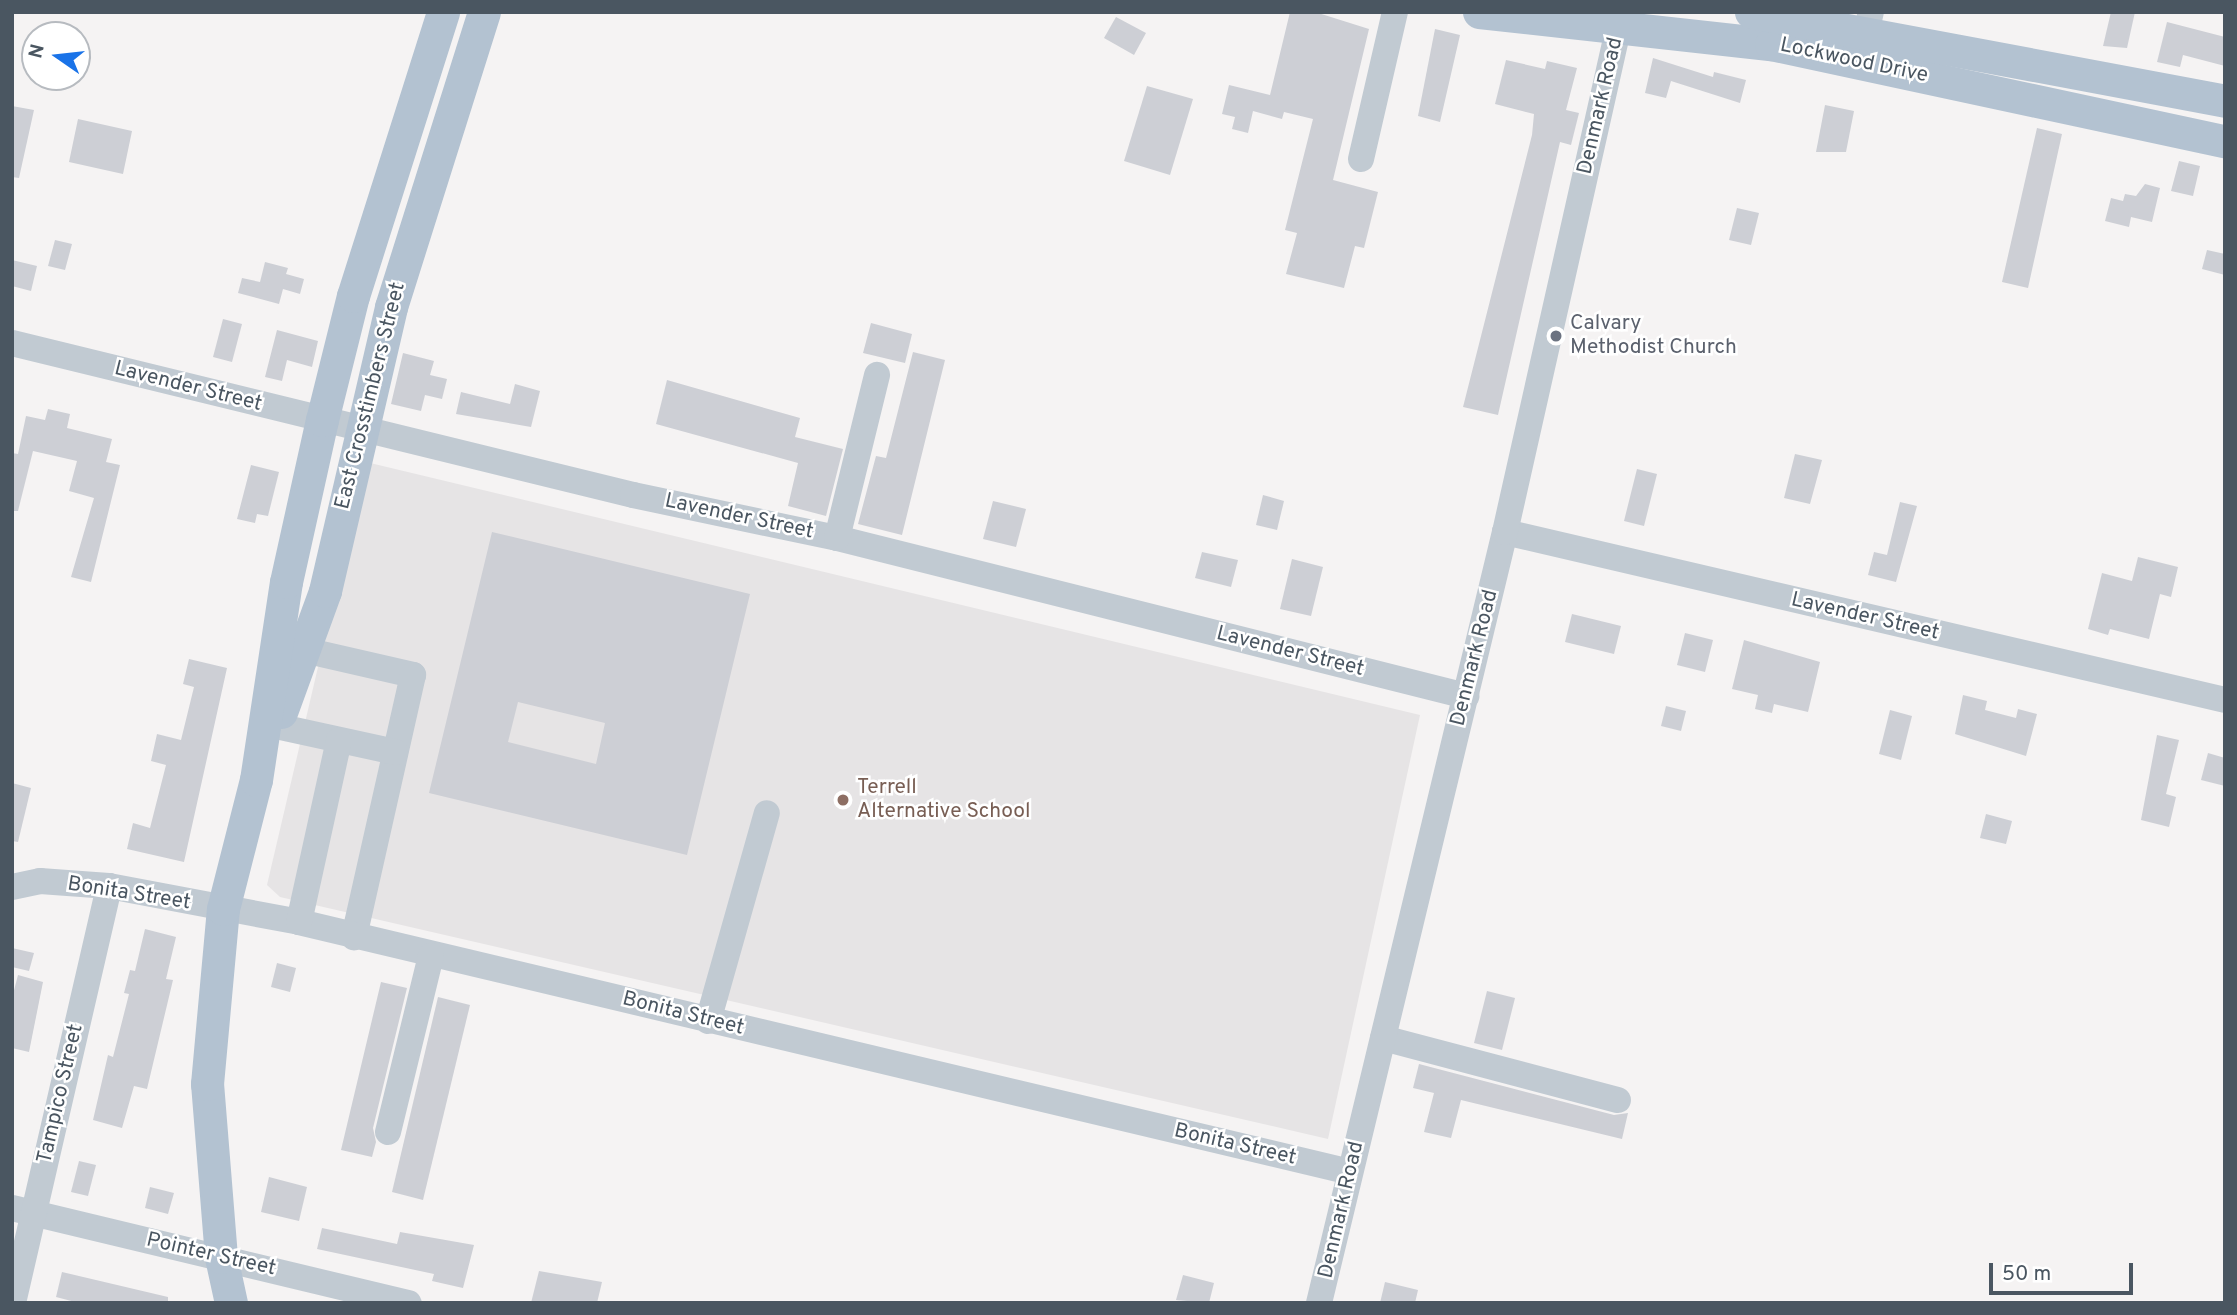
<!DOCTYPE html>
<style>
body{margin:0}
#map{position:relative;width:2237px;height:1315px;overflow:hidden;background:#f5f3f3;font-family:Overpass,sans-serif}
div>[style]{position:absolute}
.education>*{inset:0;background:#e6e4e5}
.building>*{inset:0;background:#cdcfd5}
.minor>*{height:26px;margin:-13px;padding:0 13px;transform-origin:13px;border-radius:13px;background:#c1cad2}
.major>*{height:33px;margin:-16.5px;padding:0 16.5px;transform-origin:16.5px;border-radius:16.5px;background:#b3c2d1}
.dots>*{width:19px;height:19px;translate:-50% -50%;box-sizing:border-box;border:4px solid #fff;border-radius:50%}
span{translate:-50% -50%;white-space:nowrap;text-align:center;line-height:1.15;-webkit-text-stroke:5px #fff;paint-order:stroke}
.street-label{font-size:21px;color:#4a5661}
.worship-label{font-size:21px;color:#5b616d}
.left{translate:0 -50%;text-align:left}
.education-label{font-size:21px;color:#785e54}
.frame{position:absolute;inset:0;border:14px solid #4a5661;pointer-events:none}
.north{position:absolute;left:21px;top:21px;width:70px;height:70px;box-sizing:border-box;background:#fff;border:2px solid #b7bbc0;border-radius:50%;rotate:284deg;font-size:19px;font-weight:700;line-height:28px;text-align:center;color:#4a5661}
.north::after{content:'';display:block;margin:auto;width:24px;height:32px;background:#1a73e8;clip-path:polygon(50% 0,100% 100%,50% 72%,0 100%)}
.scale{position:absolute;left:1989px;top:1263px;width:144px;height:32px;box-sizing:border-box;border:4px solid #4a5661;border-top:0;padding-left:9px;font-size:21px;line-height:24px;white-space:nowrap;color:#4a5661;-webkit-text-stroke:5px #fff;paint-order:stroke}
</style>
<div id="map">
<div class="education">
<i style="clip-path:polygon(366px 462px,1420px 715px,1328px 1139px,280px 897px,267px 885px)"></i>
</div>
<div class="building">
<i style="clip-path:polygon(1290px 12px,1315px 12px,1369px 29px,1333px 180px,1378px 192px,1364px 248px,1355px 246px,1344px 288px,1286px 274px,1297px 233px,1285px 230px,1313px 119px,1284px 112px,1282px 119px,1253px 111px,1248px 133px,1232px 129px,1235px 117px,1222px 114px,1229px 85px,1270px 95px)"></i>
<i style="clip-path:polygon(2111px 12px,2135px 12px,2127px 48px,2103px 46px)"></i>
<i style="clip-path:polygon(1116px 17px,1146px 33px,1134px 55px,1104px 38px)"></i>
<i style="clip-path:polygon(2167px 22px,2225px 37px,2225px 66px,2183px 55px,2180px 67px,2157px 62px)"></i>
<i style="clip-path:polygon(1435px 29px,1460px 35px,1440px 122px,1418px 116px)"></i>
<i style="clip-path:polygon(1653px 58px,1713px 77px,1714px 72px,1746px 80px,1740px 103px,1671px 81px,1666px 98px,1645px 93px)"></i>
<i style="clip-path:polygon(1506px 60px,1545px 69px,1547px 61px,1577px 68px,1566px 110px,1579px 113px,1571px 145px,1560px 142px,1498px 415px,1463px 407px,1532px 135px,1534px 114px,1495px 104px)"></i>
<i style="clip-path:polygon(1147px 86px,1193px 99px,1170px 175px,1124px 161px)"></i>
<i style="clip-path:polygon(1825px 105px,1854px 111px,1846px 152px,1816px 152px)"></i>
<i style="clip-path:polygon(12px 106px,34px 110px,19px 178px,12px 177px)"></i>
<i style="clip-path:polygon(78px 119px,132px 131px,123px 174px,69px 162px)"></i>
<i style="clip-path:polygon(2037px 128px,2062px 134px,2028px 288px,2002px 282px)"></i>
<i style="clip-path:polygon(2179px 161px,2200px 166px,2193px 196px,2171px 191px)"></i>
<i style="clip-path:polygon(2145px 184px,2160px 188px,2152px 222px,2131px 217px,2129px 227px,2105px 221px,2111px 198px,2123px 201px,2125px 194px,2136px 196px)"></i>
<i style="clip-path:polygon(1737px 208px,1759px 213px,1751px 245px,1729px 240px)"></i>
<i style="clip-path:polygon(55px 240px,72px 244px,65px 270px,48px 266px)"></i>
<i style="clip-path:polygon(2207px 250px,2225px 254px,2225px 275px,2202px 269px)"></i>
<i style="clip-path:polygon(12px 260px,37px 266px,31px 291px,12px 286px)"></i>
<i style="clip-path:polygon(265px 262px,288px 268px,286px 274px,304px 279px,300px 294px,283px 289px,279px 304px,238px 293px,242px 278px,260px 282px)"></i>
<i style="clip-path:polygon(223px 319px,242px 324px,232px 362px,213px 357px)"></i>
<i style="clip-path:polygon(871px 323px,912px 334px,905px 363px,863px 353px)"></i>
<i style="clip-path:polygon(277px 330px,318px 341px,312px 367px,287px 360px,282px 381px,265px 377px)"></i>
<i style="clip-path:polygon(913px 352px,945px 360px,902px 535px,858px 524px,876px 456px,886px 458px)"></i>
<i style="clip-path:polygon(403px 353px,434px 361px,430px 375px,447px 379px,442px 399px,425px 395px,421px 411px,391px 404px)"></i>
<i style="clip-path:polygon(667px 380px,800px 418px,795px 437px,843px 449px,826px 516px,788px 506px,798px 463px,656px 424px)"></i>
<i style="clip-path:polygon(515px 384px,540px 391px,531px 427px,456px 414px,461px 392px,510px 404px)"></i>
<i style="clip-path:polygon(48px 409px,70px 414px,67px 428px,112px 439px,106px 462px,120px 465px,91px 582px,71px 577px,94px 498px,69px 491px,77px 461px,33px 451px,18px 511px,12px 511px,12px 453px,18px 454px,26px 416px,45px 420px)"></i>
<i style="clip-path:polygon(1795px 454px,1822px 460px,1810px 504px,1784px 498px)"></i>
<i style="clip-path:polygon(251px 465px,279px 472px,268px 516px,257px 514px,255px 523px,237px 519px)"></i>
<i style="clip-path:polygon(1637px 469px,1657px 474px,1644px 526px,1624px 521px)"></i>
<i style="clip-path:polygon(1263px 495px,1284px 501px,1277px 530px,1256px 525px)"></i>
<i style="clip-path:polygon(993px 501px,1026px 509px,1016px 547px,983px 539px)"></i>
<i style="clip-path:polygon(1900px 502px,1917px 506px,1896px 582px,1868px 575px,1874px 552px,1887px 555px)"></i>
<i style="clip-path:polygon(evenodd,492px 532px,750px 594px,687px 855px,429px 793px,492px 532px,518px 702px,605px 723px,596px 764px,508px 742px,518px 702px)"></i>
<i style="clip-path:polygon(1202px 552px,1238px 560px,1231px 587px,1195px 578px)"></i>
<i style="clip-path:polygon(2138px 557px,2178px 567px,2171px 597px,2160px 594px,2149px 639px,2110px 629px,2108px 635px,2088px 629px,2102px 573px,2132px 581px)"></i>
<i style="clip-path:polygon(1292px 559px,1323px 567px,1311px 616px,1280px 609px)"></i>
<i style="clip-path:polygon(1572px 614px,1621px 626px,1614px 654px,1565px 642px)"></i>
<i style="clip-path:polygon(1685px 633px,1713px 640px,1705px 672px,1677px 665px)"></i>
<i style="clip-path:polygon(1744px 640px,1820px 662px,1808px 712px,1774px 704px,1772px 713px,1755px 709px,1758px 695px,1732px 689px)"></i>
<i style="clip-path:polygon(189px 659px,227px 668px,184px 862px,127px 849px,133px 823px,150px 828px,166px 765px,151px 761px,157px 734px,181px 740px,194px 687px,183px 684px)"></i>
<i style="clip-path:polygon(1963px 695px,1987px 701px,1985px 710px,2016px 718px,2018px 709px,2037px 714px,2026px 756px,1955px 734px)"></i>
<i style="clip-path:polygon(1666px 706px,1686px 711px,1681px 731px,1661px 726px)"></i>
<i style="clip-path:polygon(1890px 710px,1912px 716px,1901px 760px,1879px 754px)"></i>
<i style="clip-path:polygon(2157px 735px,2179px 740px,2166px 794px,2176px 797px,2169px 827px,2141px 820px)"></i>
<i style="clip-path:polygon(2208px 753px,2225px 758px,2225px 786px,2201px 780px)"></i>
<i style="clip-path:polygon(12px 783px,31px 788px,18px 842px,12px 841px)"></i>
<i style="clip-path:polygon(1986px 814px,2012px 821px,2006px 844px,1980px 838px)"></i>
<i style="clip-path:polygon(145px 929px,176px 937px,166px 979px,173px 980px,147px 1089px,134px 1086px,122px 1128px,93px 1120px,108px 1055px,113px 1057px,129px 994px,124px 993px,130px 970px,135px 971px)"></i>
<i style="clip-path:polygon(12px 948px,34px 953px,29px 971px,12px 967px)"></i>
<i style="clip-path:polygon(277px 963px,296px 968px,290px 992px,271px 987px)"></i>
<i style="clip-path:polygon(18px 975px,43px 982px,29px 1052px,12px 1048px,12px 998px)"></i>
<i style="clip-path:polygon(381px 982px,407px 988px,373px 1128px,376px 1142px,372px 1157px,341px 1150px)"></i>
<i style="clip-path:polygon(1487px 991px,1515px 998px,1502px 1050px,1474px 1043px)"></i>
<i style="clip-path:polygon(438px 997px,470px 1005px,423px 1200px,392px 1192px)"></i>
<i style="clip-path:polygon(1419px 1064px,1614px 1115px,1628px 1113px,1622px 1139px,1461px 1100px,1451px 1138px,1424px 1132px,1434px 1093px,1413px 1088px)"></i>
<i style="clip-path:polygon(79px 1161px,96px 1165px,88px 1196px,71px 1192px)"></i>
<i style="clip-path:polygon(269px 1177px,307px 1187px,299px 1221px,261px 1212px)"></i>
<i style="clip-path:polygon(150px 1187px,174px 1193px,168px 1214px,145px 1208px)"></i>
<i style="clip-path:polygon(322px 1228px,397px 1244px,400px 1232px,474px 1245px,463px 1288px,432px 1281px,434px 1274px,317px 1249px)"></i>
<i style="clip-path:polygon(539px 1271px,602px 1282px,597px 1303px,531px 1303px)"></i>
<i style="clip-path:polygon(62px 1272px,168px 1297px,168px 1303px,79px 1303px,56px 1297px)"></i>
<i style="clip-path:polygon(1183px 1275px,1214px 1283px,1209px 1303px,1176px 1300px)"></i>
<i style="clip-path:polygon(1385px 1282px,1418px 1290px,1415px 1303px,1380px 1303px)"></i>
</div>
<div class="minor">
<i style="left:1866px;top:33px;width:22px;rotate:-77deg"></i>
<i style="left:1361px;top:159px;width:151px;rotate:-77deg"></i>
<i style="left:12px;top:343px;width:639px;rotate:13.75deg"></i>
<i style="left:633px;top:495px;width:208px;rotate:11.9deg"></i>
<i style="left:837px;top:538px;width:649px;rotate:14.1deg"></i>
<i style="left:1505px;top:532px;width:739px;rotate:13.13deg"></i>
<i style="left:837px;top:538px;width:168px;rotate:-76.2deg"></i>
<i style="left:304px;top:650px;width:112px;rotate:12.9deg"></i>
<i style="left:413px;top:675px;width:269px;rotate:102.7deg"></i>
<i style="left:276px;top:726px;width:122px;rotate:12.3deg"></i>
<i style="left:12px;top:887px;width:29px;rotate:-12deg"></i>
<i style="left:40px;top:881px;width:69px;rotate:4.1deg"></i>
<i style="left:109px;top:886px;width:193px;rotate:10.7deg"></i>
<i style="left:299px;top:922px;width:1080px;rotate:13.38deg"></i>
<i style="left:299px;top:922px;width:186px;rotate:-77.6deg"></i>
<i style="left:708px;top:1021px;width:216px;rotate:-74.2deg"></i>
<i style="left:1383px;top:1038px;width:243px;rotate:14.8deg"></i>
<i style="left:388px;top:1132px;width:181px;rotate:-76.3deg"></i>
<i style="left:12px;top:1208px;width:408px;rotate:13.5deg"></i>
<i style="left:13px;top:1303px;width:428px;rotate:-77deg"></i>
<i style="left:1319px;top:1303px;width:793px;rotate:-76.44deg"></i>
<i style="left:1505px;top:532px;width:533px;rotate:-77.32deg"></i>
</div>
<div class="major">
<i style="left:1479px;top:12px;width:294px;rotate:6.3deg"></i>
<i style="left:1771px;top:44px;width:464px;rotate:12.1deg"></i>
<i style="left:1751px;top:12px;width:482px;rotate:10.6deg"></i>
<i style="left:281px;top:712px;width:129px;rotate:-70deg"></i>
<i style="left:325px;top:591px;width:292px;rotate:-76.9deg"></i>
<i style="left:391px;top:307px;width:309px;rotate:-72.5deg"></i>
<i style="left:231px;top:1303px;width:47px;rotate:-102.3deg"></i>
<i style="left:221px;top:1257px;width:174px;rotate:-94.6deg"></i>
<i style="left:207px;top:1084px;width:176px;rotate:-84.8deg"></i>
<i style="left:223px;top:909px;width:133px;rotate:-75.7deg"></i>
<i style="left:256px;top:780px;width:200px;rotate:-81.4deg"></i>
<i style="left:286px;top:582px;width:166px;rotate:-77.5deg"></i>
<i style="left:322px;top:420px;width:128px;rotate:-76deg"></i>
<i style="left:353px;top:296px;width:298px;rotate:-72.4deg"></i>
</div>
<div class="dots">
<i style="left:1556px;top:336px;background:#6b7280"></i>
<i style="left:843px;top:800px;background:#8d6e63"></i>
</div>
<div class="street-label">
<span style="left:1854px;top:61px;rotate:12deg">Lockwood Drive</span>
<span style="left:1601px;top:106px;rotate:-77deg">Denmark Road</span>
<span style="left:188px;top:387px;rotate:14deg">Lavender Street</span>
<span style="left:371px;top:396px;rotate:-76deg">East Crosstimbers Street</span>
<span style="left:739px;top:517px;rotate:12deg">Lavender Street</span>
<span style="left:1865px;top:617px;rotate:13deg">Lavender Street</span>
<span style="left:1290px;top:652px;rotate:14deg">Lavender Street</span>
<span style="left:1475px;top:658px;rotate:-76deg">Denmark Road</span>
<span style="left:129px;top:894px;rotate:9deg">Bonita Street</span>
<span style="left:683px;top:1014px;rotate:14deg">Bonita Street</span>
<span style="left:61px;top:1094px;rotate:-77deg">Tampico Street</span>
<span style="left:1235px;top:1145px;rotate:13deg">Bonita Street</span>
<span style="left:1342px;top:1210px;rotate:-77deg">Denmark Road</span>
<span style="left:211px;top:1255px;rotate:13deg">Pointer Street</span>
</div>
<div class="worship-label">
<span class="left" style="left:1570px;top:336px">Calvary<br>Methodist Church</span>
</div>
<div class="education-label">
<span class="left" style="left:857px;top:800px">Terrell<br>Alternative School</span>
</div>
<div class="frame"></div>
<div class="north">N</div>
<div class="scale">50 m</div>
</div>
